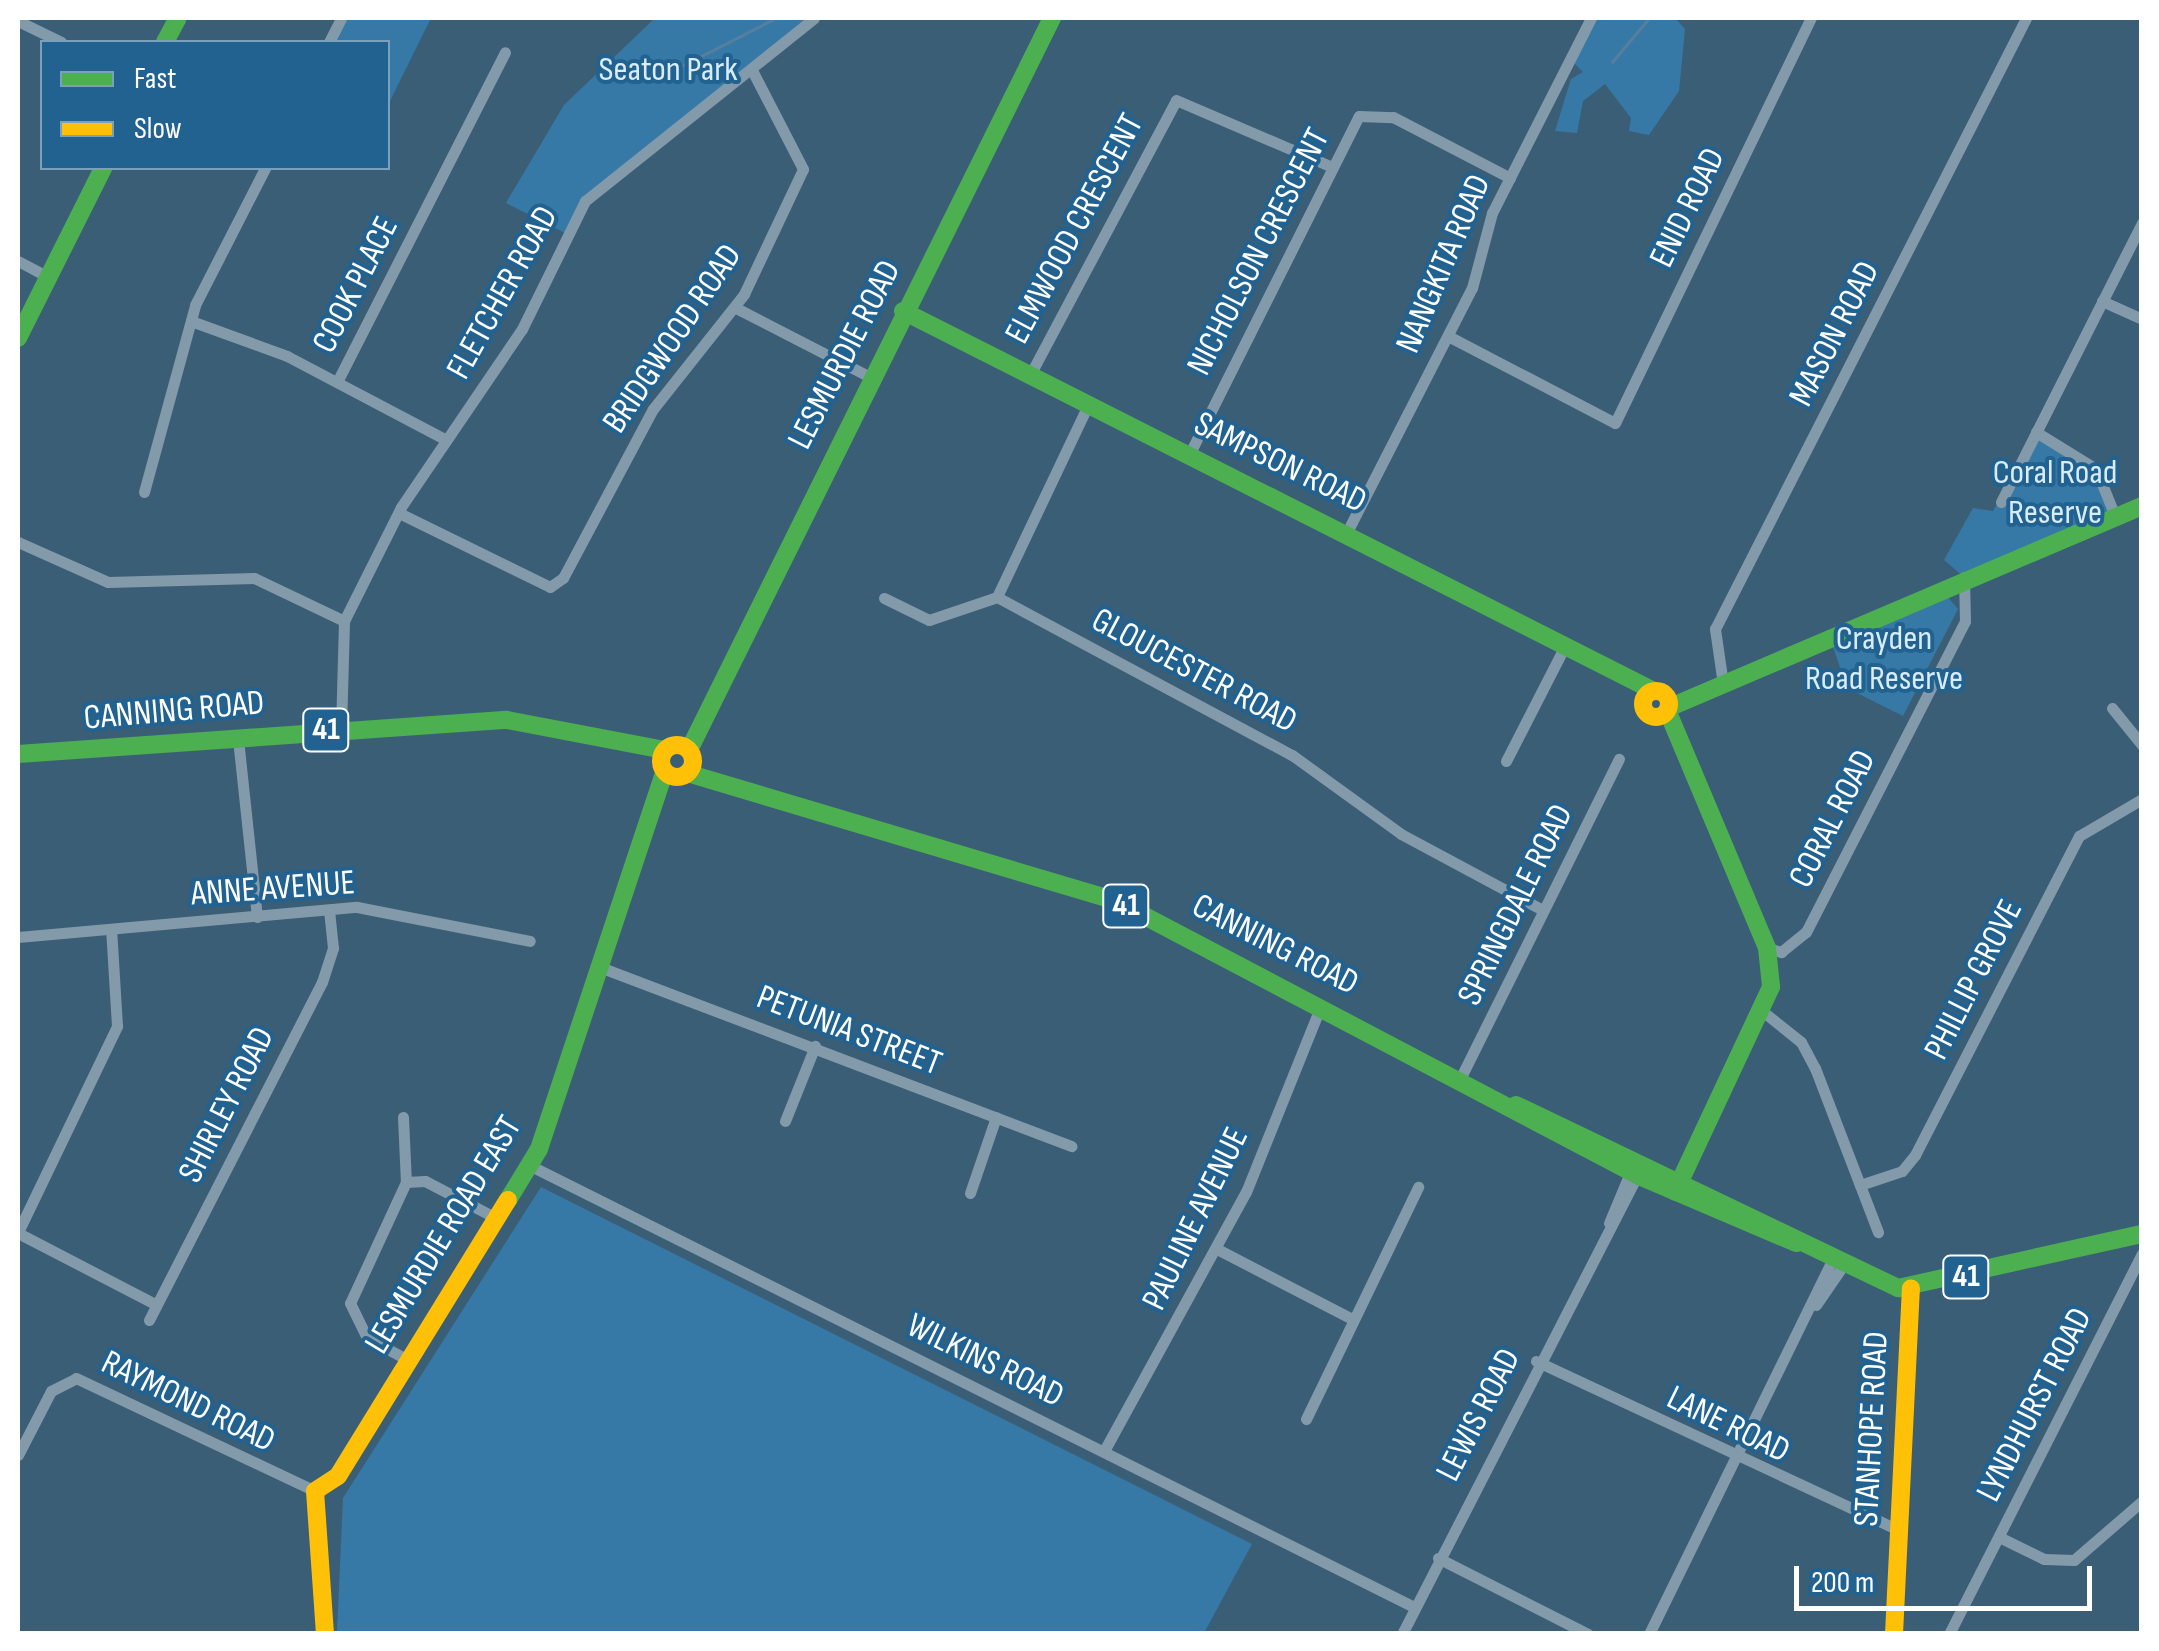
<!DOCTYPE html>
<style>
body{margin:0}
#map{position:relative;width:2159px;height:1651px;overflow:hidden;background:#3b5e77;font-family:"Sofia Sans Condensed",sans-serif}
div>[style]{position:absolute}
.green>*{inset:0;background:#3779a6}
.stream>*{height:2.5px;margin:-1.25px;padding:0 1.25px;transform-origin:1.25px;border-radius:1.25px;background:#557f9d}
.street>*{height:11px;margin:-5.5px;padding:0 5.5px;transform-origin:5.5px;border-radius:5.5px;background:#839aaa}
.fast>*{height:18px;margin:-9px;padding:0 9px;transform-origin:9px;border-radius:9px;background:#4caf50}
.slow>*{height:18px;margin:-9px;padding:0 9px;transform-origin:9px;border-radius:9px;background:#ffc107}
.slow>.ring{margin:-9px;padding:0;box-sizing:content-box;background:none;border:18px solid #ffc107;border-radius:50%}
span{translate:-50% -50%;white-space:nowrap;text-align:center;line-height:1.15;-webkit-text-stroke:8px #226290;paint-order:stroke}
.shield-label span{padding:2px 8px;background:#226290;border:2px solid;border-radius:8px;-webkit-text-stroke-width:0}
.shield-label{font-size:32px;color:#fff;font-weight:700}
.park-label{font-size:35px;color:#d8ecf9}
.street-label{font-size:35px;color:#fff}
.frame{position:absolute;inset:0;border:20px solid #fff;pointer-events:none}
.legend{position:absolute;left:40px;top:40px;width:350px;height:130px;box-sizing:border-box;background:#226290;border:2px solid #7aa1bc;margin:0;padding:12px 18px;list-style:none;font-size:30px;color:#fff}
.legend li{display:flex;align-items:center;gap:20px;height:50px}
.legend b{width:50px;border:2px solid #7aa1bc}
.scale{position:absolute;left:1794px;top:1566px;width:298px;height:45px;box-sizing:border-box;border:5px solid #fff;border-top:0;padding-left:12px;font-size:30px;line-height:35px;white-space:nowrap;color:#fff;-webkit-text-stroke:8px #226290;paint-order:stroke}
</style>
<div id="map">
<div class="green">
<i style="clip-path:polygon(341px 18px,431px 18px,388px 105px,388px 42px,329px 42px)"></i>
<i style="clip-path:polygon(655px 18px,814px 18px,585px 201px,569px 235px,506px 203px,564px 105px)"></i>
<i style="clip-path:polygon(1591px 18px,1675px 18px,1685px 29px,1679px 91px,1649px 135px,1629px 131px,1631px 118px,1605px 84px,1583px 101px,1577px 133px,1555px 131px,1571px 79px,1583px 72px,1570px 59px)"></i>
<i style="clip-path:polygon(2036px 432px,2096px 469px,2115px 516px,1964px 577px,1944px 560px,1973px 508px,1993px 511px)"></i>
<i style="clip-path:polygon(1939px 587px,1958px 609px,1903px 716px,1847px 688px,1829px 635px)"></i>
<i style="clip-path:polygon(541px 1187px,1252px 1544px,1204px 1633px,337px 1633px,343px 1498px)"></i>
</div>
<div class="stream">
<i style="left:1612px;top:62px;width:57px;rotate:-49.9deg"></i>
<i style="left:611px;top:78px;width:55px;rotate:-4.2deg"></i>
<i style="left:666px;top:74px;width:123px;rotate:-27deg"></i>
</div>
<div class="street">
<i style="left:18px;top:21px;width:48px;rotate:26deg"></i>
<i style="left:329px;top:42px;width:27px;rotate:-63deg"></i>
<i style="left:18px;top:261px;width:34px;rotate:28deg"></i>
<i style="left:2102px;top:301px;width:44px;rotate:24.2deg"></i>
<i style="left:736px;top:308px;width:151px;rotate:27.2deg"></i>
<i style="left:191px;top:321px;width:102px;rotate:20deg"></i>
<i style="left:287px;top:356px;width:180px;rotate:27.8deg"></i>
<i style="left:1448px;top:336px;width:188px;rotate:27.5deg"></i>
<i style="left:1615px;top:423px;width:450px;rotate:-64.2deg"></i>
<i style="left:1030px;top:375px;width:311px;rotate:-62deg"></i>
<i style="left:1176px;top:100px;width:168px;rotate:23.2deg"></i>
<i style="left:337px;top:382px;width:370px;rotate:-63deg"></i>
<i style="left:1088px;top:405px;width:212px;rotate:115.4deg"></i>
<i style="left:997px;top:597px;width:335px;rotate:28.2deg"></i>
<i style="left:1292px;top:755px;width:135px;rotate:35.9deg"></i>
<i style="left:1401px;top:834px;width:161px;rotate:28.2deg"></i>
<i style="left:2036px;top:432px;width:70px;rotate:31.7deg"></i>
<i style="left:2096px;top:469px;width:51px;rotate:68deg"></i>
<i style="left:1189px;top:455px;width:379px;rotate:-63.4deg"></i>
<i style="left:1359px;top:116px;width:34px;rotate:2deg"></i>
<i style="left:1393px;top:117px;width:132px;rotate:27.5deg"></i>
<i style="left:144px;top:492px;width:194px;rotate:-74.7deg"></i>
<i style="left:195px;top:305px;width:154px;rotate:-62.9deg"></i>
<i style="left:2001px;top:502px;width:313px;rotate:-63.2deg"></i>
<i style="left:399px;top:513px;width:168px;rotate:26.1deg"></i>
<i style="left:550px;top:587px;width:16px;rotate:-35deg"></i>
<i style="left:563px;top:578px;width:191px;rotate:-62deg"></i>
<i style="left:653px;top:409px;width:147px;rotate:-51.6deg"></i>
<i style="left:744px;top:294px;width:138px;rotate:-64.7deg"></i>
<i style="left:803px;top:169px;width:109px;rotate:-117.3deg"></i>
<i style="left:1347px;top:532px;width:274px;rotate:-62.9deg"></i>
<i style="left:1472px;top:288px;width:78px;rotate:-75.1deg"></i>
<i style="left:1492px;top:213px;width:219px;rotate:-63.1deg"></i>
<i style="left:18px;top:542px;width:98px;rotate:24deg"></i>
<i style="left:108px;top:582px;width:146px;rotate:-1.6deg"></i>
<i style="left:254px;top:578px;width:100px;rotate:25.5deg"></i>
<i style="left:884px;top:598px;width:50px;rotate:26.1deg"></i>
<i style="left:929px;top:620px;width:72px;rotate:-18.7deg"></i>
<i style="left:1722px;top:677px;width:49px;rotate:-98.3deg"></i>
<i style="left:1715px;top:629px;width:686px;rotate:-63.02deg"></i>
<i style="left:2112px;top:708px;width:48px;rotate:51deg"></i>
<i style="left:341px;top:729px;width:108px;rotate:-88.4deg"></i>
<i style="left:344px;top:621px;width:127px;rotate:-63.4deg"></i>
<i style="left:401px;top:507px;width:215px;rotate:-55.8deg"></i>
<i style="left:522px;top:329px;width:143px;rotate:-63.8deg"></i>
<i style="left:585px;top:201px;width:293px;rotate:-38.6deg"></i>
<i style="left:238px;top:739px;width:179px;rotate:83.9deg"></i>
<i style="left:1506px;top:761px;width:131px;rotate:-62.9deg"></i>
<i style="left:18px;top:937px;width:340px;rotate:-5.1deg"></i>
<i style="left:357px;top:907px;width:176px;rotate:11.1deg"></i>
<i style="left:1767px;top:948px;width:15px;rotate:16deg"></i>
<i style="left:1781px;top:952px;width:32px;rotate:-39deg"></i>
<i style="left:1806px;top:932px;width:349px;rotate:-62.9deg"></i>
<i style="left:1965px;top:621px;width:44px;rotate:-91.3deg"></i>
<i style="left:605px;top:969px;width:499px;rotate:20.8deg"></i>
<i style="left:1766px;top:1014px;width:45px;rotate:38.7deg"></i>
<i style="left:1801px;top:1042px;width:30px;rotate:62deg"></i>
<i style="left:1815px;top:1068px;width:176px;rotate:69deg"></i>
<i style="left:1462px;top:1075px;width:353px;rotate:-63.6deg"></i>
<i style="left:403px;top:1117px;width:65px;rotate:87.4deg"></i>
<i style="left:406px;top:1182px;width:19px;rotate:-3deg"></i>
<i style="left:425px;top:1181px;width:82px;rotate:27.5deg"></i>
<i style="left:785px;top:1121px;width:81px;rotate:-68.2deg"></i>
<i style="left:531px;top:1166px;width:987px;rotate:26.54deg"></i>
<i style="left:406px;top:1182px;width:133px;rotate:114.8deg"></i>
<i style="left:350px;top:1303px;width:39px;rotate:64deg"></i>
<i style="left:367px;top:1338px;width:47px;rotate:28.2deg"></i>
<i style="left:1860px;top:1185px;width:44px;rotate:-18.4deg"></i>
<i style="left:1902px;top:1171px;width:21px;rotate:-51deg"></i>
<i style="left:1915px;top:1155px;width:359px;rotate:-62.8deg"></i>
<i style="left:2079px;top:836px;width:73px;rotate:-30.4deg"></i>
<i style="left:970px;top:1193px;width:80px;rotate:-71.1deg"></i>
<i style="left:1609px;top:1223px;width:60px;rotate:-67.3deg"></i>
<i style="left:18px;top:1232px;width:229px;rotate:-64.3deg"></i>
<i style="left:117px;top:1026px;width:97px;rotate:-93.5deg"></i>
<i style="left:18px;top:1233px;width:154px;rotate:27.4deg"></i>
<i style="left:1217px;top:1249px;width:152px;rotate:27.4deg"></i>
<i style="left:1816px;top:1305px;width:46px;rotate:-55.6deg"></i>
<i style="left:149px;top:1320px;width:380px;rotate:-62.9deg"></i>
<i style="left:322px;top:982px;width:36px;rotate:-72deg"></i>
<i style="left:333px;top:948px;width:38px;rotate:-96deg"></i>
<i style="left:1536px;top:1361px;width:400px;rotate:25deg"></i>
<i style="left:1306px;top:1419px;width:258px;rotate:-64.2deg"></i>
<i style="left:1104px;top:1451px;width:295px;rotate:-61.3deg"></i>
<i style="left:1246px;top:1192px;width:201px;rotate:-68.1deg"></i>
<i style="left:18px;top:1455px;width:72px;rotate:-62.7deg"></i>
<i style="left:51px;top:1391px;width:28px;rotate:-27deg"></i>
<i style="left:76px;top:1378px;width:264px;rotate:25.3deg"></i>
<i style="left:1999px;top:1537px;width:50px;rotate:26.1deg"></i>
<i style="left:2044px;top:1559px;width:30px;rotate:2deg"></i>
<i style="left:2074px;top:1560px;width:90px;rotate:-40.9deg"></i>
<i style="left:1438px;top:1558px;width:168px;rotate:26.9deg"></i>
<i style="left:1402px;top:1634px;width:519px;rotate:-62.84deg"></i>
<i style="left:1649px;top:1634px;width:415px;rotate:-63.9deg"></i>
<i style="left:1949px;top:1634px;width:426px;rotate:-63.1deg"></i>
</div>
<div class="fast">
<i style="left:165px;top:42px;width:27px;rotate:-62deg"></i>
<i style="left:903px;top:311px;width:842px;rotate:26.84deg"></i>
<i style="left:18px;top:338px;width:190px;rotate:-63.4deg"></i>
<i style="left:1668px;top:708px;width:515px;rotate:-23.08deg"></i>
<i style="left:1667px;top:710px;width:258px;rotate:67.2deg"></i>
<i style="left:1767px;top:948px;width:39px;rotate:84deg"></i>
<i style="left:1771px;top:987px;width:226px;rotate:115.1deg"></i>
<i style="left:689px;top:750px;width:817px;rotate:-63.62deg"></i>
<i style="left:18px;top:754px;width:490px;rotate:-4deg"></i>
<i style="left:507px;top:720px;width:161px;rotate:10.8deg"></i>
<i style="left:687px;top:773px;width:448px;rotate:16.6deg"></i>
<i style="left:1116px;top:901px;width:591px;rotate:27.74deg"></i>
<i style="left:1639px;top:1176px;width:171px;rotate:23.1deg"></i>
<i style="left:1516px;top:1105px;width:424px;rotate:25.6deg"></i>
<i style="left:1898px;top:1288px;width:250px;rotate:-12.5deg"></i>
<i style="left:508px;top:1200px;width:60px;rotate:-58.7deg"></i>
<i style="left:539px;top:1149px;width:398px;rotate:-71.6deg"></i>
</div>
<div class="slow">
<i class="ring" style="left:1643px;top:691px;width:8px;height:8px"></i>
<i class="ring" style="left:661px;top:745px;width:14px;height:14px"></i>
<i style="left:325px;top:1634px;width:143px;rotate:-94deg"></i>
<i style="left:315px;top:1491px;width:27px;rotate:-33deg"></i>
<i style="left:338px;top:1476px;width:324px;rotate:-58.4deg"></i>
<i style="left:1894px;top:1634px;width:346px;rotate:-87.2deg"></i>
</div>
<div class="shield-label">
<span style="left:326px;top:730px">41</span>
<span style="left:1126px;top:906px">41</span>
<span style="left:1966px;top:1277px">41</span>
</div>
<div class="park-label">
<span style="left:668px;top:70px">Seaton Park</span>
<span style="left:2055px;top:493px">Coral Road<br>Reserve</span>
<span style="left:1884px;top:659px">Crayden<br>Road Reserve</span>
</div>
<div class="street-label">
<span style="left:1688px;top:208px;rotate:-64deg">ENID ROAD</span>
<span style="left:1075px;top:229px;rotate:-62deg">ELMWOOD CRESCENT</span>
<span style="left:1259px;top:252px;rotate:-63deg">NICHOLSON CRESCENT</span>
<span style="left:1444px;top:264px;rotate:-67deg">NANGKITA ROAD</span>
<span style="left:356px;top:285px;rotate:-63deg">COOK PLACE</span>
<span style="left:503px;top:293px;rotate:-61deg">FLETCHER ROAD</span>
<span style="left:1835px;top:334px;rotate:-63deg">MASON ROAD</span>
<span style="left:673px;top:339px;rotate:-56deg">BRIDGWOOD ROAD</span>
<span style="left:845px;top:355px;rotate:-63deg">LESMURDIE ROAD</span>
<span style="left:1280px;top:463px;rotate:26deg">SAMPSON ROAD</span>
<span style="left:1194px;top:671px;rotate:28deg">GLOUCESTER ROAD</span>
<span style="left:174px;top:711px;rotate:-5deg">CANNING ROAD</span>
<span style="left:1833px;top:819px;rotate:-63deg">CORAL ROAD</span>
<span style="left:273px;top:889px;rotate:-4deg">ANNE AVENUE</span>
<span style="left:1516px;top:905px;rotate:-64deg">SPRINGDALE ROAD</span>
<span style="left:1275px;top:945px;rotate:27deg">CANNING ROAD</span>
<span style="left:1974px;top:980px;rotate:-63deg">PHILLIP GROVE</span>
<span style="left:849px;top:1031px;rotate:21deg">PETUNIA STREET</span>
<span style="left:227px;top:1105px;rotate:-63deg">SHIRLEY ROAD</span>
<span style="left:1196px;top:1219px;rotate:-64deg">PAULINE AVENUE</span>
<span style="left:444px;top:1235px;rotate:-59deg">LESMURDIE ROAD EAST</span>
<span style="left:985px;top:1361px;rotate:26deg">WILKINS ROAD</span>
<span style="left:188px;top:1402px;rotate:26deg">RAYMOND ROAD</span>
<span style="left:2035px;top:1405px;rotate:-63deg">LYNDHURST ROAD</span>
<span style="left:1479px;top:1415px;rotate:-63deg">LEWIS ROAD</span>
<span style="left:1728px;top:1425px;rotate:26deg">LANE ROAD</span>
<span style="left:1872px;top:1429px;rotate:-87deg">STANHOPE ROAD</span>
</div>
<div class="frame"></div>
<ul class="legend">
<li><b style="height:12px;background:#4caf50"></b>Fast</li>
<li><b style="height:12px;background:#ffc107"></b>Slow</li>
</ul>
<div class="scale">200 m</div>
</div>
